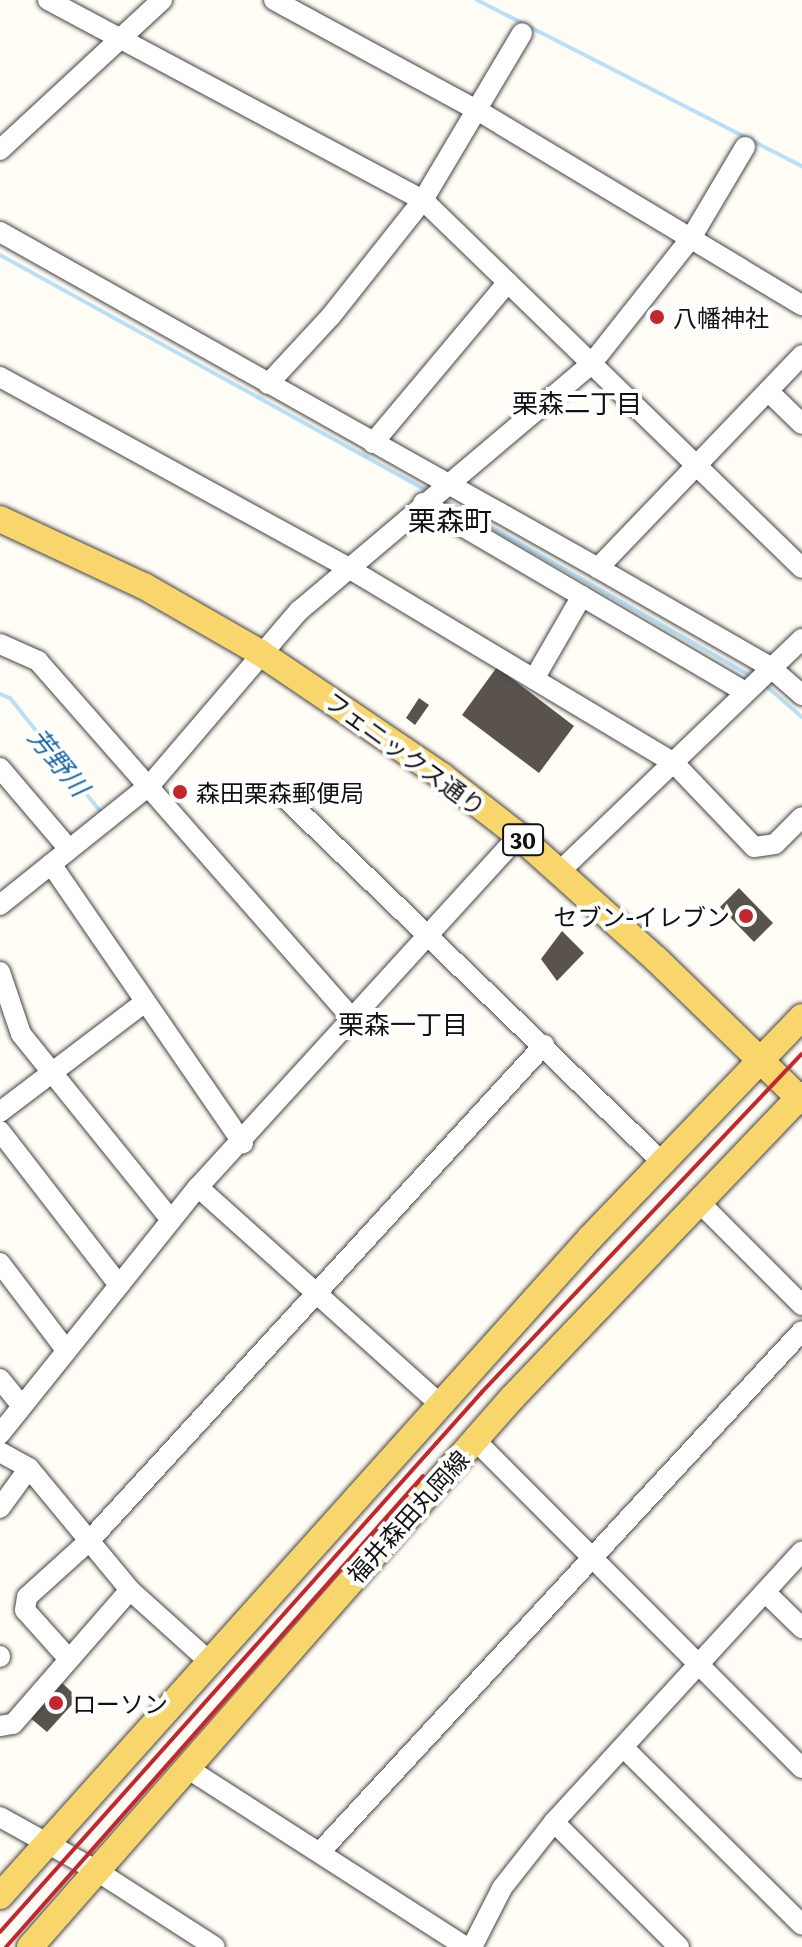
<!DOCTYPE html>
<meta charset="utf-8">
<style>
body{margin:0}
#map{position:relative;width:802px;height:1947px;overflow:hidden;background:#fffdf5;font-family:Literata,"Noto Sans JP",serif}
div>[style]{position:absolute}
.stream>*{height:4px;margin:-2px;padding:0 2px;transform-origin:2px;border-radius:2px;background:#b9e0f7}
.building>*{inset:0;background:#5a524d}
.roads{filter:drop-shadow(0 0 2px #444) drop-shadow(0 0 2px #444)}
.minor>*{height:20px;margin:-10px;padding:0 10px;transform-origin:10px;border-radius:10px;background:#fff}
.major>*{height:26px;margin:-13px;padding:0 13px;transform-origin:13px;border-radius:13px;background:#f9d66b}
.rail>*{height:4px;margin:-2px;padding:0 2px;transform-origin:2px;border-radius:2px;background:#c4262e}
.dots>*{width:22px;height:22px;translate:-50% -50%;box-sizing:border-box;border:4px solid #fff;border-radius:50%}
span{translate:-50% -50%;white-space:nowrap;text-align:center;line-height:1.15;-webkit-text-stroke:8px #fff;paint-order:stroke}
.shield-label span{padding:2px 6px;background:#fff;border:2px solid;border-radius:6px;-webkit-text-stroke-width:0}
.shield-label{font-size:22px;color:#111;font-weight:700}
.poi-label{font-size:24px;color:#111}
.left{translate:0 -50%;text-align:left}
.right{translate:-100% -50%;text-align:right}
.street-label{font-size:24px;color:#111}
.neighbourhood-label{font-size:26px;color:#111}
.water-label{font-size:26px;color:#1768a6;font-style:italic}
.quarter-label{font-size:28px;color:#111}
</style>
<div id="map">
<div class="stream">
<i style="left:477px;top:0;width:365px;rotate:27.1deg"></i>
<i style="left:0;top:255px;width:489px;rotate:28.9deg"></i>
<i style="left:442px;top:499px;width:360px;rotate:29.8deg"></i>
<i style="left:765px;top:685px;width:49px;rotate:40.9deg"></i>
<i style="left:0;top:694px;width:11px;rotate:22deg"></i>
<i style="left:10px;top:698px;width:149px;rotate:51.5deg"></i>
</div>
<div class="building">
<i style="clip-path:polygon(497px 667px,574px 726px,539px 773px,462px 715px)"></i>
<i style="clip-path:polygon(419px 698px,429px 705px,415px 725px,406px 718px)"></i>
<i style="clip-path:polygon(739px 888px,773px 923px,754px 942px,720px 907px)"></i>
<i style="clip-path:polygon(562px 931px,584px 953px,557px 981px,541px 959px)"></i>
<i style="clip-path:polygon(60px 1681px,78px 1698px,47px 1732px,28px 1716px)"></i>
</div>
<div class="roads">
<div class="minor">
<i style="left:48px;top:0;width:425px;rotate:28.1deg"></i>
<i style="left:423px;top:200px;width:528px;rotate:44.16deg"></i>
<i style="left:274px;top:0;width:231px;rotate:28.5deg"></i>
<i style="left:477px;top:110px;width:379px;rotate:31deg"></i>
<i style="left:0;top:150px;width:221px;rotate:-42.8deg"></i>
<i style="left:0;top:232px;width:686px;rotate:29.33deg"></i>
<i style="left:598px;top:568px;width:198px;rotate:29.9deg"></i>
<i style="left:770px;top:667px;width:43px;rotate:41.2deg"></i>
<i style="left:0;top:377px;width:399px;rotate:28.7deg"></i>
<i style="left:350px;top:569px;width:376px;rotate:30.9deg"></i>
<i style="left:673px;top:762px;width:117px;rotate:46.4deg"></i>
<i style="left:754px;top:847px;width:21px;rotate:-8deg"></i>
<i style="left:775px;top:844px;width:38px;rotate:-45deg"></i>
<i style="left:268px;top:384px;width:93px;rotate:-47.2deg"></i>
<i style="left:331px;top:316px;width:148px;rotate:-51.6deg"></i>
<i style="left:423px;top:200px;width:194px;rotate:-59.3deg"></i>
<i style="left:768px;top:391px;width:47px;rotate:44.1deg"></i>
<i style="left:373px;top:443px;width:210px;rotate:-50deg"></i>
<i style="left:423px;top:503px;width:372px;rotate:30.4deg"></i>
<i style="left:598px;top:568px;width:295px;rotate:-46.2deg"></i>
<i style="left:0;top:644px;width:42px;rotate:24.1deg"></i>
<i style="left:38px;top:661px;width:479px;rotate:48.7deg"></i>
<i style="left:534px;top:679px;width:96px;rotate:-60deg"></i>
<i style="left:0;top:768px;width:106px;rotate:49.6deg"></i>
<i style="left:281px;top:794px;width:530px;rotate:44.01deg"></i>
<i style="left:51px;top:864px;width:339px;rotate:55.5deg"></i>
<i style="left:559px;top:872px;width:337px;rotate:-43.8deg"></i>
<i style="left:0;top:905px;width:193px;rotate:-38.7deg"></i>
<i style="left:151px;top:784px;width:228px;rotate:-49.5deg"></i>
<i style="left:299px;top:611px;width:384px;rotate:-40.2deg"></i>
<i style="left:592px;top:363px;width:159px;rotate:-51.6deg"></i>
<i style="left:691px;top:238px;width:106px;rotate:-59.3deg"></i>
<i style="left:0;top:972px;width:65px;rotate:71.3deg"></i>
<i style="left:21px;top:1034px;width:239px;rotate:51.1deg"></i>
<i style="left:0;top:1112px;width:182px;rotate:-37.2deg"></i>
<i style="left:0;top:1131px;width:195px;rotate:52.3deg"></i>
<i style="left:198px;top:1187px;width:325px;rotate:41.9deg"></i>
<i style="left:699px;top:1202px;width:146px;rotate:45deg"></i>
<i style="left:0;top:1263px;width:109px;rotate:52.8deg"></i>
<i style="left:0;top:1379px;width:35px;rotate:51deg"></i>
<i style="left:0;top:1434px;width:317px;rotate:-51.3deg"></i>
<i style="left:198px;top:1187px;width:476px;rotate:-47.6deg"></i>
<i style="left:475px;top:1440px;width:463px;rotate:45.1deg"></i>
<i style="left:0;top:1452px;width:33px;rotate:29deg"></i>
<i style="left:29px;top:1468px;width:158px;rotate:50.4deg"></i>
<i style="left:130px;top:1590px;width:108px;rotate:42deg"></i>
<i style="left:0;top:1508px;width:49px;rotate:-54.1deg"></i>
<i style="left:765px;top:1592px;width:52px;rotate:44.2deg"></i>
<i style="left:0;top:1656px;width:1px;rotate:90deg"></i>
<i style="left:68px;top:1658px;width:64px;rotate:-131.9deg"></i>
<i style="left:25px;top:1610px;width:13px;rotate:-81deg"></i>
<i style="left:27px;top:1597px;width:85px;rotate:-42.1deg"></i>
<i style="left:90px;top:1540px;width:672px;rotate:-47.47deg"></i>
<i style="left:0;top:1726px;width:13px;rotate:-9deg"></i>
<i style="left:13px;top:1724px;width:178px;rotate:-48.9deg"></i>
<i style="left:623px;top:1747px;width:252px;rotate:44.8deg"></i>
<i style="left:187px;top:1768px;width:331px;rotate:32.7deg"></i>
<i style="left:0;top:1817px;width:111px;rotate:29.1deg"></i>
<i style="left:97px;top:1871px;width:140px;rotate:32.8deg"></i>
<i style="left:554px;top:1822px;width:177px;rotate:45deg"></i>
<i style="left:321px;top:1851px;width:708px;rotate:-47.23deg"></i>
<i style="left:472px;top:1947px;width:66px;rotate:-63deg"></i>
<i style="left:502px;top:1888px;width:84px;rotate:-51.8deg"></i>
<i style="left:554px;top:1822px;width:367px;rotate:-47.5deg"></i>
</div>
<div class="major">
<i style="left:0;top:519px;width:159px;rotate:25deg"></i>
<i style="left:144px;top:586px;width:133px;rotate:29.9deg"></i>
<i style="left:259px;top:652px;width:221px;rotate:34.1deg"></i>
<i style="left:442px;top:776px;width:98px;rotate:37.9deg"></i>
<i style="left:519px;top:836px;width:184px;rotate:41.9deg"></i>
<i style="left:656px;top:959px;width:204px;rotate:44.2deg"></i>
<i style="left:0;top:1896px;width:884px;rotate:-48.12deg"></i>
<i style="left:590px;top:1238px;width:306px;rotate:-46.2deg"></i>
<i style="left:30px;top:1947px;width:731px;rotate:-48.72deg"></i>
<i style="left:512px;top:1398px;width:419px;rotate:-46.3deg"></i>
</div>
</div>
<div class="rail">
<i style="left:0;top:1932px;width:724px;rotate:-48.25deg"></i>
<i style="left:482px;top:1392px;width:465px;rotate:-46.6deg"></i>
<i style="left:6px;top:1947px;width:629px;rotate:-48.48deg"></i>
</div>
<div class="dots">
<i style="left:657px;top:317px;background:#c4262e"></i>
<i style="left:180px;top:792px;background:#c4262e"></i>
<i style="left:746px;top:916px;background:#c4262e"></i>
<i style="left:56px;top:1703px;background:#c4262e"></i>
</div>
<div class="shield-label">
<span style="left:523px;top:840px">30</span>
</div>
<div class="poi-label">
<span class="left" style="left:673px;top:317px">八幡神社</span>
<span class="left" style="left:196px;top:792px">森田栗森郵便局</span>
<span class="right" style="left:730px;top:916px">セブン-イレブン</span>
<span class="left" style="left:72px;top:1703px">ローソン</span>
</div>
<div class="street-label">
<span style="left:406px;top:753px;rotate:36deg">フェニックス通り</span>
<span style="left:407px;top:1516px;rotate:-48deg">福井森田丸岡線</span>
</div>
<div class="neighbourhood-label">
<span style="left:577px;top:402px">栗森二丁目</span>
<span style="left:403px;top:1023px">栗森一丁目</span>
</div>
<div class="water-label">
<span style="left:60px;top:761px;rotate:51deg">芳野川</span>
</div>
<div class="quarter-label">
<span style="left:450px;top:519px">栗森町</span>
</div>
</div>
